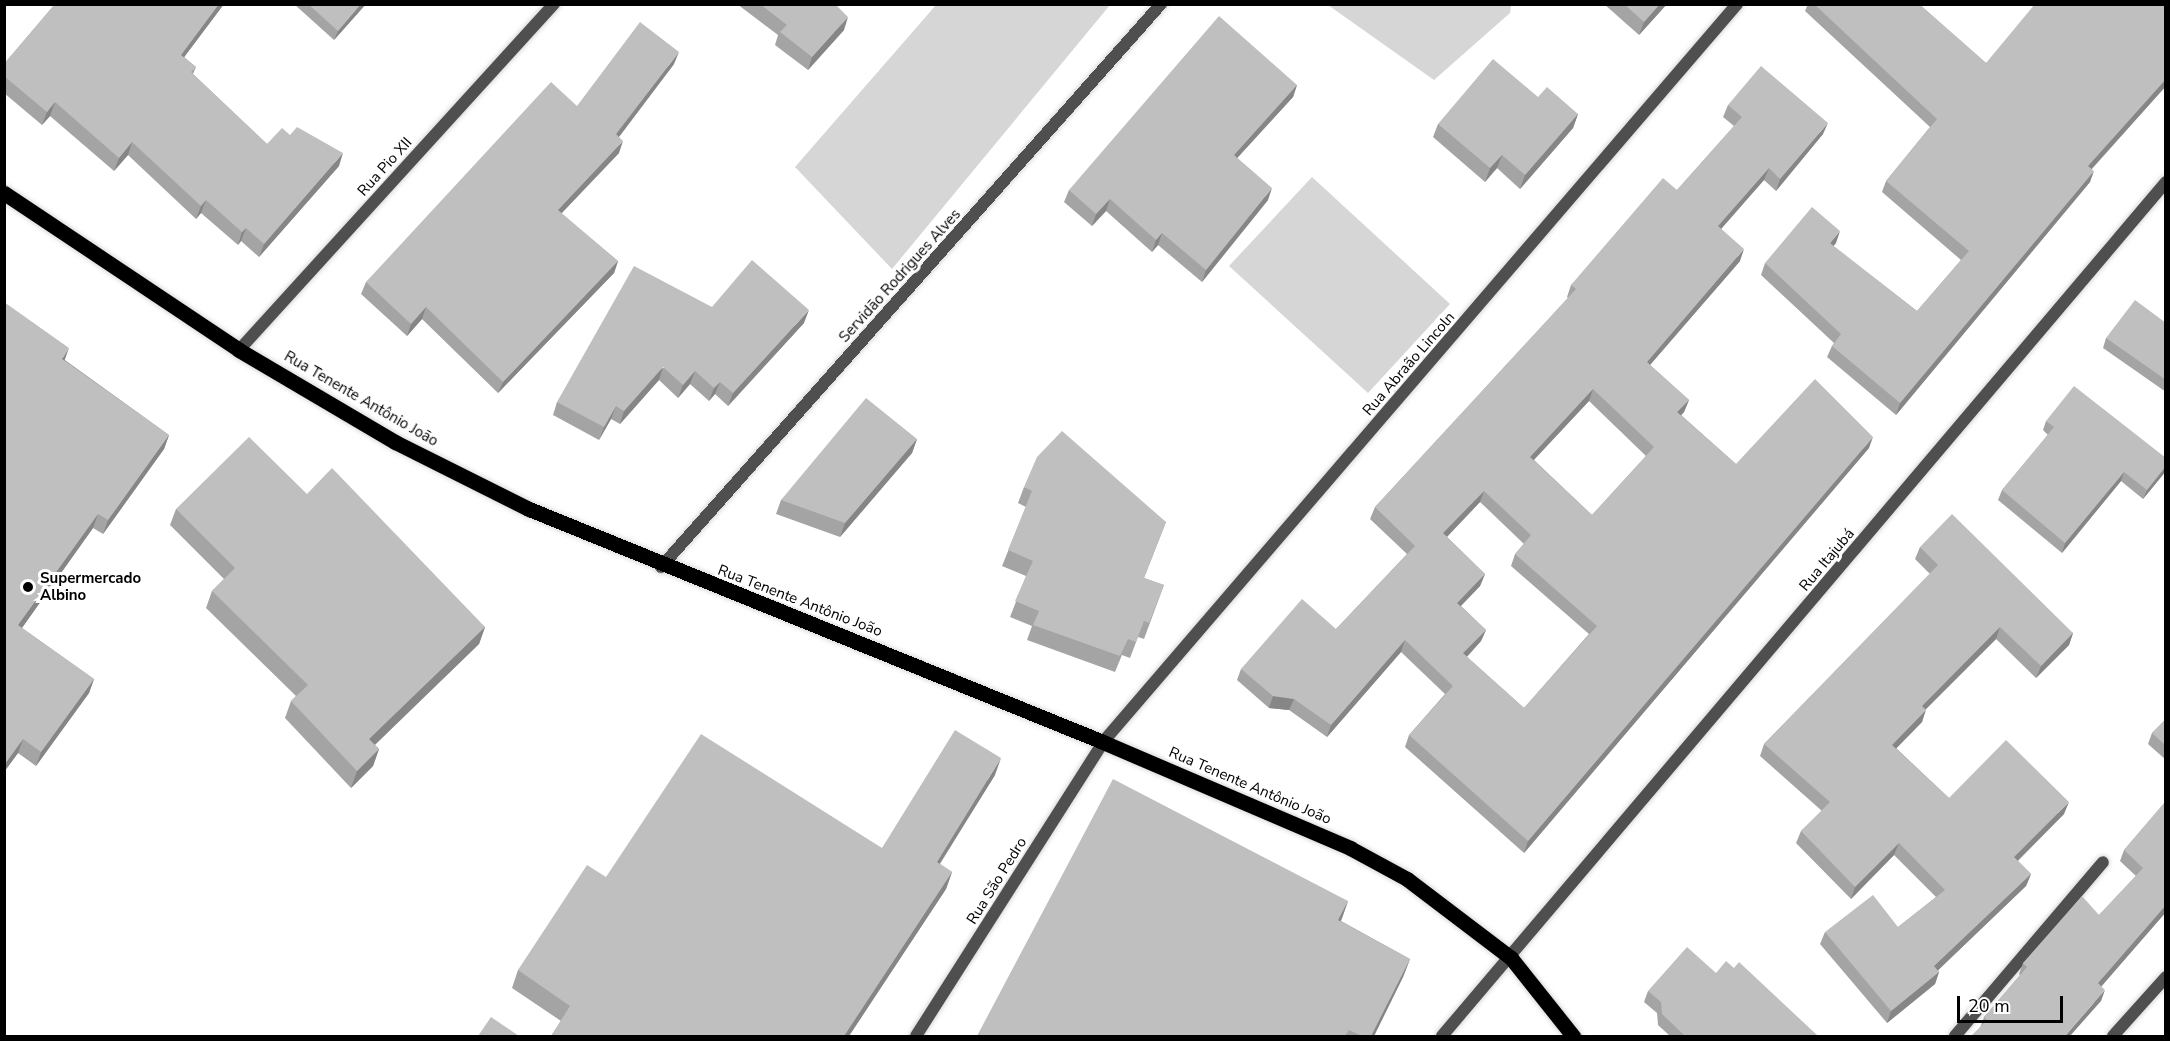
<!DOCTYPE html>
<meta charset="utf-8">
<style>
body{margin:0}
#map{position:relative;width:2170px;height:1041px;overflow:hidden;background:#fff;font-family:"Nunito Sans",sans-serif}
div>[style]{position:absolute}
.green>*{inset:0;background:#d6d6d6}
.roads{filter:drop-shadow(0 0 2px #dbdbdb) drop-shadow(0 0 2px #dbdbdb)}
.minor>*{height:12px;margin:-6px;padding:0 6px;transform-origin:6px;border-radius:6px;background:#4f4f4f}
.primary>*{height:15px;margin:-7.5px;padding:0 7.5px;transform-origin:7.5px;border-radius:7.5px;background:#000}
.wall>*{inset:0;background:#a4a4a4}
.shaded-wall>*{inset:0;background:#868686}
.building>*{inset:0;background:#bfbfbf}
.dots>*{width:16px;height:16px;translate:-50% -50%;box-sizing:border-box;border:3px solid #fff;border-radius:50%}
span{translate:-50% -50%;white-space:nowrap;text-align:center;line-height:1.15;-webkit-text-stroke:6px #fff;paint-order:stroke}
.street-label{font-size:15px;color:#000}
.poi-label{font-size:15px;color:#000;font-weight:700}
.left{translate:0 -50%;text-align:left}
.frame{position:absolute;inset:0;border:6px solid #000;pointer-events:none}
.scale{position:absolute;left:1957px;top:996px;width:106px;height:27px;box-sizing:border-box;border:3px solid #000;border-top:0;padding-left:8px;font-size:18px;line-height:21px;white-space:nowrap;color:#000;-webkit-text-stroke:4px #fff;paint-order:stroke}
</style>
<div id="map">
<div class="green">
<i style="clip-path:polygon(936px 5px,1110px 5px,892px 269px,795px 167px)"></i>
<i style="clip-path:polygon(1328px 5px,1511px 4px,1511px 5px,1510px 13px,1434px 80px)"></i>
<i style="clip-path:polygon(1312px 177px,1450px 304px,1368px 393px,1229px 266px)"></i>
</div>
<div class="roads">
<div class="minor">
<i style="left:239px;top:350px;width:468px;rotate:-47.7deg"></i>
<i style="left:661px;top:567px;width:753px;rotate:-48.39deg"></i>
<i style="left:916px;top:1036px;width:348px;rotate:-57.5deg"></i>
<i style="left:1103px;top:742px;width:973px;rotate:-49.33deg"></i>
<i style="left:1442px;top:1036px;width:1120px;rotate:-49.71deg"></i>
<i style="left:1955px;top:1036px;width:228px;rotate:-49.6deg"></i>
<i style="left:2113px;top:1036px;width:79px;rotate:-48.1deg"></i>
</div>
<div class="primary">
<i style="left:4px;top:193px;width:283px;rotate:33.7deg"></i>
<i style="left:239px;top:350px;width:181px;rotate:30.5deg"></i>
<i style="left:395px;top:442px;width:150px;rotate:26.6deg"></i>
<i style="left:529px;top:509px;width:619px;rotate:22.09deg"></i>
<i style="left:1103px;top:742px;width:269px;rotate:23.2deg"></i>
<i style="left:1350px;top:848px;width:65px;rotate:28.5deg"></i>
<i style="left:1407px;top:879px;width:131px;rotate:37.2deg"></i>
<i style="left:1511px;top:958px;width:100px;rotate:51.5deg"></i>
</div>
</div>
<div class="wall">
<i style="clip-path:polygon(55px 4px,224px 4px,184px 57px,196px 67px,193px 74px,267px 144px,290px 135px,339px 166px,259px 257px,241px 241px,238px 245px,201px 213px,196px 219px,128px 155px,114px 171px,50px 116px,42px 125px,4px 93px,4px 64px)"></i>
<i style="clip-path:polygon(294px 4px,366px 4px,334px 40px)"></i>
<i style="clip-path:polygon(737px 4px,835px 4px,844px 30px,808px 70px,775px 45px,778px 35px)"></i>
<i style="clip-path:polygon(1604px 4px,1667px 4px,1639px 35px)"></i>
<i style="clip-path:polygon(1808px 4px,1919px 4px,1986px 63px,2166px 4px,2166px 86px,2092px 169px,2090px 182px,1896px 415px,1827px 357px,1832px 346px,1834px 343px,1761px 275px,1765px 263px,1836px 243px,1833px 246px,1917px 311px,1961px 260px,1882px 192px,1886px 181px,1930px 127px,1805px 11px)"></i>
<i style="clip-path:polygon(674px 64px,619px 137px,619px 153px,561px 214px,618px 261px,614px 273px,498px 393px,422px 319px,407px 336px,361px 294px,366px 282px,577px 106px)"></i>
<i style="clip-path:polygon(1297px 85px,1293px 97px,1237px 158px,1268px 200px,1202px 282px,1158px 245px,1152px 252px,1106px 211px,1092px 226px,1064px 202px,1069px 190px)"></i>
<i style="clip-path:polygon(1538px 97px,1578px 114px,1573px 128px,1520px 189px,1497px 168px,1485px 182px,1433px 137px,1438px 124px)"></i>
<i style="clip-path:polygon(evenodd,1728px 105px,1823px 134px,1776px 191px,1764px 180px,1721px 229px,1740px 261px,1650px 365px,1689px 400px,1684px 412px,1681px 415px,1736px 464px,1869px 448px,1524px 853px,1405px 747px,1409px 735px,1445px 694px,1401px 652px,1327px 737px,1289px 710px,1269px 708px,1237px 680px,1241px 669px,1336px 629px,1407px 554px,1370px 519px,1375px 507px,1568px 298px,1567px 297px,1571px 285px,1677px 190px,1734px 126px,1723px 117px,1728px 105px,1589px 401px,1646px 456px,1592px 515px,1534px 460px,1589px 401px,1728px 105px,1480px 502px,1524px 544px,1515px 554px,1511px 566px,1589px 634px,1524px 708px,1467px 657px,1481px 641px,1486px 630px,1461px 606px,1480px 586px,1485px 574px,1447px 537px,1480px 502px)"></i>
<i style="clip-path:polygon(4px 302px,65px 360px,169px 435px,164px 449px,103px 534px,93px 528px,22px 628px,94px 679px,89px 693px,36px 766px,18px 753px,4px 772px)"></i>
<i style="clip-path:polygon(804px 323px,728px 406px,715px 394px,709px 401px,690px 384px,678px 398px,659px 380px,620px 424px,611px 419px,599px 440px,553px 415px,557px 402px)"></i>
<i style="clip-path:polygon(2166px 323px,2166px 392px,2103px 348px,2106px 338px)"></i>
<i style="clip-path:polygon(2046px 421px,2166px 458px,2166px 471px,2143px 499px,2121px 481px,2062px 553px,1998px 500px,2002px 490px,2048px 435px,2043px 430px)"></i>
<i style="clip-path:polygon(917px 439px,912px 453px,840px 537px,776px 514px,781px 500px)"></i>
<i style="clip-path:polygon(1024px 487px,1166px 522px,1144px 578px,1164px 585px,1144px 639px,1138px 637px,1130px 658px,1122px 655px,1115px 672px,1027px 640px,1032px 626px,1010px 617px,1026px 576px,1002px 566px,1026px 507px,1018px 503px)"></i>
<i style="clip-path:polygon(307px 494px,485px 627px,479px 644px,375px 745px,379px 749px,373px 766px,351px 788px,285px 718px,291px 701px,296px 696px,206px 608px,212px 591px,224px 579px,170px 525px,176px 509px)"></i>
<i style="clip-path:polygon(1920px 547px,2073px 633px,2069px 645px,2036px 678px,1996px 639px,1925px 710px,1922px 722px,1896px 748px,1949px 798px,2064px 814px,2018px 861px,2031px 874px,2026px 886px,1938px 970px,1939px 972px,1935px 984px,1887px 1023px,1820px 944px,1825px 932px,1898px 927px,1936px 897px,1894px 855px,1851px 899px,1796px 843px,1801px 831px,1822px 811px,1760px 756px,1764px 744px,1930px 574px,1915px 559px)"></i>
<i style="clip-path:polygon(2166px 719px,2166px 760px,2148px 744px,2152px 733px)"></i>
<i style="clip-path:polygon(995px 775px,940px 864px,952px 872px,946px 889px,849px 1036px,551px 1036px,561px 1021px,512px 988px,518px 970px,882px 848px)"></i>
<i style="clip-path:polygon(2166px 801px,2166px 912px,2101px 986px,2101px 1001px,1980px 1028px,1984px 1017px,2020px 975px,2019px 974px,2023px 963px,2099px 915px,2136px 876px,2120px 861px,2124px 850px)"></i>
<i style="clip-path:polygon(1348px 901px,1341px 921px,1410px 959px,1403px 977px,1374px 1036px,977px 1036px)"></i>
<i style="clip-path:polygon(1734px 968px,1818px 1036px,1670px 1036px,1658px 1025px,1657px 1013px,1644px 1002px,1648px 991px)"></i>
</div>
<div class="shaded-wall">
<i style="clip-path:polygon(219px 4px,224px 4px,176px 68px,181px 55px)"></i>
<i style="clip-path:polygon(361px 4px,366px 4px,334px 40px,338px 31px)"></i>
<i style="clip-path:polygon(1660px 4px,1667px 4px,1639px 35px,1644px 22px)"></i>
<i style="clip-path:polygon(848px 17px,844px 30px,808px 70px,812px 57px)"></i>
<i style="clip-path:polygon(679px 52px,674px 64px,612px 146px,616px 134px)"></i>
<i style="clip-path:polygon(2166px 79px,2166px 86px,2084px 177px,2088px 166px)"></i>
<i style="clip-path:polygon(1297px 85px,1293px 97px,1229px 167px,1234px 155px)"></i>
<i style="clip-path:polygon(55px 102px,50px 116px,42px 125px,47px 112px)"></i>
<i style="clip-path:polygon(1578px 114px,1573px 128px,1520px 189px,1525px 175px)"></i>
<i style="clip-path:polygon(1828px 123px,1823px 134px,1776px 191px,1780px 179px)"></i>
<i style="clip-path:polygon(623px 141px,619px 153px,553px 222px,558px 210px)"></i>
<i style="clip-path:polygon(132px 142px,128px 155px,114px 171px,119px 158px)"></i>
<i style="clip-path:polygon(343px 153px,339px 166px,259px 257px,264px 244px)"></i>
<i style="clip-path:polygon(1502px 155px,1497px 168px,1485px 182px,1490px 168px)"></i>
<i style="clip-path:polygon(1769px 168px,1764px 180px,1714px 237px,1718px 226px)"></i>
<i style="clip-path:polygon(2094px 171px,2090px 182px,1896px 415px,1900px 403px)"></i>
<i style="clip-path:polygon(1272px 188px,1268px 200px,1202px 282px,1206px 270px)"></i>
<i style="clip-path:polygon(1110px 199px,1106px 211px,1092px 226px,1096px 214px)"></i>
<i style="clip-path:polygon(206px 200px,201px 213px,196px 219px,201px 206px)"></i>
<i style="clip-path:polygon(246px 228px,241px 241px,238px 245px,242px 232px)"></i>
<i style="clip-path:polygon(1840px 231px,1836px 243px,1826px 255px,1830px 243px)"></i>
<i style="clip-path:polygon(1162px 233px,1158px 245px,1152px 252px,1156px 240px)"></i>
<i style="clip-path:polygon(1744px 249px,1740px 261px,1643px 373px,1647px 362px)"></i>
<i style="clip-path:polygon(618px 261px,614px 273px,498px 393px,503px 382px)"></i>
<i style="clip-path:polygon(426px 307px,422px 319px,407px 336px,411px 324px)"></i>
<i style="clip-path:polygon(809px 310px,804px 323px,728px 406px,733px 393px)"></i>
<i style="clip-path:polygon(69px 348px,64px 362px,62px 359px)"></i>
<i style="clip-path:polygon(663px 367px,659px 380px,620px 424px,624px 411px)"></i>
<i style="clip-path:polygon(695px 371px,690px 384px,678px 398px,683px 385px)"></i>
<i style="clip-path:polygon(720px 382px,715px 394px,709px 401px,714px 388px)"></i>
<i style="clip-path:polygon(1593px 389px,1589px 401px,1526px 468px,1530px 457px)"></i>
<i style="clip-path:polygon(1689px 400px,1684px 412px,1673px 424px,1677px 412px)"></i>
<i style="clip-path:polygon(616px 406px,611px 419px,599px 440px,604px 427px)"></i>
<i style="clip-path:polygon(169px 435px,164px 449px,103px 534px,108px 520px)"></i>
<i style="clip-path:polygon(1873px 437px,1869px 448px,1524px 853px,1528px 841px)"></i>
<i style="clip-path:polygon(917px 439px,912px 453px,840px 537px,845px 523px)"></i>
<i style="clip-path:polygon(2166px 466px,2166px 471px,2143px 499px,2147px 490px)"></i>
<i style="clip-path:polygon(2124px 472px,2121px 481px,2062px 553px,2065px 543px)"></i>
<i style="clip-path:polygon(1484px 491px,1480px 502px,1439px 545px,1443px 533px)"></i>
<i style="clip-path:polygon(98px 514px,93px 528px,14px 639px,18px 625px)"></i>
<i style="clip-path:polygon(1485px 574px,1480px 586px,1453px 614px,1457px 603px)"></i>
<i style="clip-path:polygon(485px 627px,479px 644px,363px 756px,369px 739px)"></i>
<i style="clip-path:polygon(2000px 627px,1996px 639px,1917px 718px,1922px 706px)"></i>
<i style="clip-path:polygon(1486px 630px,1481px 641px,1459px 665px,1463px 653px)"></i>
<i style="clip-path:polygon(2073px 633px,2069px 645px,2036px 678px,2041px 666px)"></i>
<i style="clip-path:polygon(1405px 640px,1401px 652px,1327px 737px,1331px 725px)"></i>
<i style="clip-path:polygon(94px 679px,89px 693px,36px 766px,41px 752px)"></i>
<i style="clip-path:polygon(1273px 696px,1294px 699px,1289px 710px,1269px 708px)"></i>
<i style="clip-path:polygon(1926px 710px,1922px 722px,1888px 757px,1892px 745px)"></i>
<i style="clip-path:polygon(23px 739px,18px 753px,4px 772px,5px 764px)"></i>
<i style="clip-path:polygon(379px 749px,373px 766px,351px 788px,357px 771px)"></i>
<i style="clip-path:polygon(1001px 758px,995px 775px,930px 879px,937px 862px)"></i>
<i style="clip-path:polygon(2069px 802px,2064px 814px,2009px 869px,2014px 857px)"></i>
<i style="clip-path:polygon(1899px 843px,1894px 855px,1851px 899px,1855px 887px)"></i>
<i style="clip-path:polygon(952px 872px,946px 889px,849px 1036px,844px 1036px)"></i>
<i style="clip-path:polygon(2031px 874px,2026px 886px,1930px 978px,1934px 966px)"></i>
<i style="clip-path:polygon(1348px 901px,1342px 918px,1332px 937px,1338px 920px)"></i>
<i style="clip-path:polygon(2166px 905px,2166px 912px,2094px 995px,2098px 983px)"></i>
<i style="clip-path:polygon(1410px 959px,1403px 977px,1374px 1036px,1371px 1036px)"></i>
<i style="clip-path:polygon(1939px 972px,1935px 984px,1887px 1023px,1891px 1011px)"></i>
<i style="clip-path:polygon(2105px 990px,2101px 1001px,2070px 1036px,2065px 1036px)"></i>
</div>
<div class="building">
<i style="clip-path:polygon(55px 4px,219px 4px,181px 55px,196px 67px,191px 72px,267px 144px,282px 128px,290px 135px,297px 127px,343px 153px,264px 244px,246px 228px,242px 232px,206px 200px,201px 206px,132px 142px,119px 158px,55px 102px,47px 112px,4px 76px,4px 64px)"></i>
<i style="clip-path:polygon(308px 4px,361px 4px,338px 31px)"></i>
<i style="clip-path:polygon(760px 4px,835px 4px,848px 17px,812px 57px,780px 32px,787px 25px)"></i>
<i style="clip-path:polygon(1624px 4px,1660px 4px,1644px 22px)"></i>
<i style="clip-path:polygon(1814px 4px,1919px 4px,1986px 63px,2035px 4px,2166px 4px,2166px 79px,2088px 166px,2094px 171px,1900px 403px,1832px 346px,1841px 334px,1765px 263px,1812px 207px,1840px 231px,1830px 243px,1917px 311px,1969px 251px,1886px 181px,1937px 119px)"></i>
<i style="clip-path:polygon(1219px 16px,1297px 85px,1234px 155px,1272px 188px,1206px 270px,1162px 233px,1156px 240px,1110px 199px,1096px 214px,1069px 190px)"></i>
<i style="clip-path:polygon(640px 22px,679px 52px,616px 134px,623px 141px,558px 210px,618px 261px,503px 382px,426px 307px,411px 324px,366px 282px,551px 82px,577px 106px)"></i>
<i style="clip-path:polygon(1493px 59px,1538px 97px,1547px 87px,1578px 114px,1525px 175px,1502px 155px,1490px 168px,1438px 124px)"></i>
<i style="clip-path:polygon(evenodd,1761px 66px,1828px 123px,1780px 179px,1769px 168px,1718px 226px,1744px 249px,1647px 362px,1689px 400px,1677px 412px,1736px 464px,1815px 379px,1873px 437px,1528px 841px,1409px 735px,1453px 686px,1405px 640px,1331px 725px,1294px 699px,1273px 696px,1241px 669px,1302px 599px,1336px 629px,1415px 546px,1375px 507px,1576px 289px,1571px 285px,1663px 178px,1677px 190px,1742px 117px,1728px 105px,1761px 66px,1593px 389px,1654px 447px,1592px 515px,1530px 457px,1593px 389px,1761px 66px,1484px 491px,1531px 535px,1515px 554px,1597px 626px,1524px 708px,1463px 653px,1486px 630px,1457px 603px,1485px 574px,1443px 533px,1484px 491px)"></i>
<i style="clip-path:polygon(752px 260px,809px 310px,733px 393px,720px 382px,714px 388px,695px 371px,683px 385px,663px 367px,624px 411px,616px 406px,604px 427px,557px 402px,634px 266px,712px 307px)"></i>
<i style="clip-path:polygon(2135px 300px,2166px 323px,2166px 380px,2106px 338px)"></i>
<i style="clip-path:polygon(4px 302px,69px 348px,62px 359px,169px 435px,108px 520px,98px 514px,18px 625px,94px 679px,41px 752px,23px 739px,5px 764px)"></i>
<i style="clip-path:polygon(2074px 386px,2166px 458px,2166px 466px,2147px 490px,2124px 472px,2065px 543px,2002px 490px,2054px 427px,2046px 421px)"></i>
<i style="clip-path:polygon(866px 398px,917px 439px,845px 523px,781px 500px)"></i>
<i style="clip-path:polygon(1062px 431px,1166px 522px,1144px 578px,1164px 585px,1149px 623px,1144px 621px,1136px 642px,1128px 639px,1120px 656px,1033px 625px,1039px 611px,1015px 601px,1033px 561px,1008px 550px,1032px 491px,1024px 487px,1037px 457px)"></i>
<i style="clip-path:polygon(249px 437px,307px 494px,332px 468px,485px 627px,369px 739px,379px 749px,357px 771px,291px 701px,308px 685px,212px 591px,235px 568px,176px 509px)"></i>
<i style="clip-path:polygon(1952px 514px,2073px 633px,2041px 666px,2000px 627px,1922px 706px,1926px 710px,1892px 745px,1949px 798px,2006px 740px,2069px 802px,2014px 857px,2031px 874px,1934px 966px,1939px 972px,1891px 1011px,1825px 932px,1873px 895px,1898px 927px,1945px 890px,1899px 843px,1855px 887px,1801px 831px,1830px 802px,1764px 744px,1938px 565px,1920px 547px)"></i>
<i style="clip-path:polygon(2166px 719px,2166px 746px,2152px 733px)"></i>
<i style="clip-path:polygon(955px 730px,1001px 758px,937px 862px,952px 872px,844px 1036px,551px 1036px,570px 1006px,518px 970px,587px 865px,606px 877px,701px 734px,882px 848px)"></i>
<i style="clip-path:polygon(1113px 779px,1348px 901px,1338px 920px,1410px 959px,1371px 1036px,1362px 1036px,1349px 1030px,1345px 1036px,977px 1036px)"></i>
<i style="clip-path:polygon(2166px 801px,2166px 905px,2098px 983px,2105px 990px,2065px 1036px,1971px 1036px,1987px 1020px,1984px 1017px,2027px 967px,2023px 963px,2082px 896px,2099px 915px,2143px 868px,2124px 850px)"></i>
<i style="clip-path:polygon(1687px 947px,1716px 973px,1726px 961px,1734px 968px,1739px 962px,1818px 1036px,1685px 1036px,1662px 1014px,1661px 1002px,1648px 991px)"></i>
<i style="clip-path:polygon(491px 1017px,519px 1036px,478px 1036px)"></i>
</div>
<div class="dots">
<i style="left:28px;top:587px;background:#000"></i>
</div>
<div class="street-label">
<span style="left:385px;top:167px;rotate:-48deg">Rua Pio XII</span>
<span style="left:900px;top:276px;rotate:-48deg">Servidão Rodrigues Alves</span>
<span style="left:1409px;top:364px;rotate:-49deg">Rua Abraão Lincoln</span>
<span style="left:361px;top:399px;rotate:30deg">Rua Tenente Antônio João</span>
<span style="left:1827px;top:560px;rotate:-50deg">Rua Itajubá</span>
<span style="left:800px;top:601px;rotate:21deg">Rua Tenente Antônio João</span>
<span style="left:1250px;top:786px;rotate:23deg">Rua Tenente Antônio João</span>
<span style="left:997px;top:881px;rotate:-58deg">Rua São Pedro</span>
</div>
<div class="poi-label">
<span class="left" style="left:40px;top:587px">Supermercado<br>Albino</span>
</div>
<div class="frame"></div>
<div class="scale">20 m</div>
</div>
